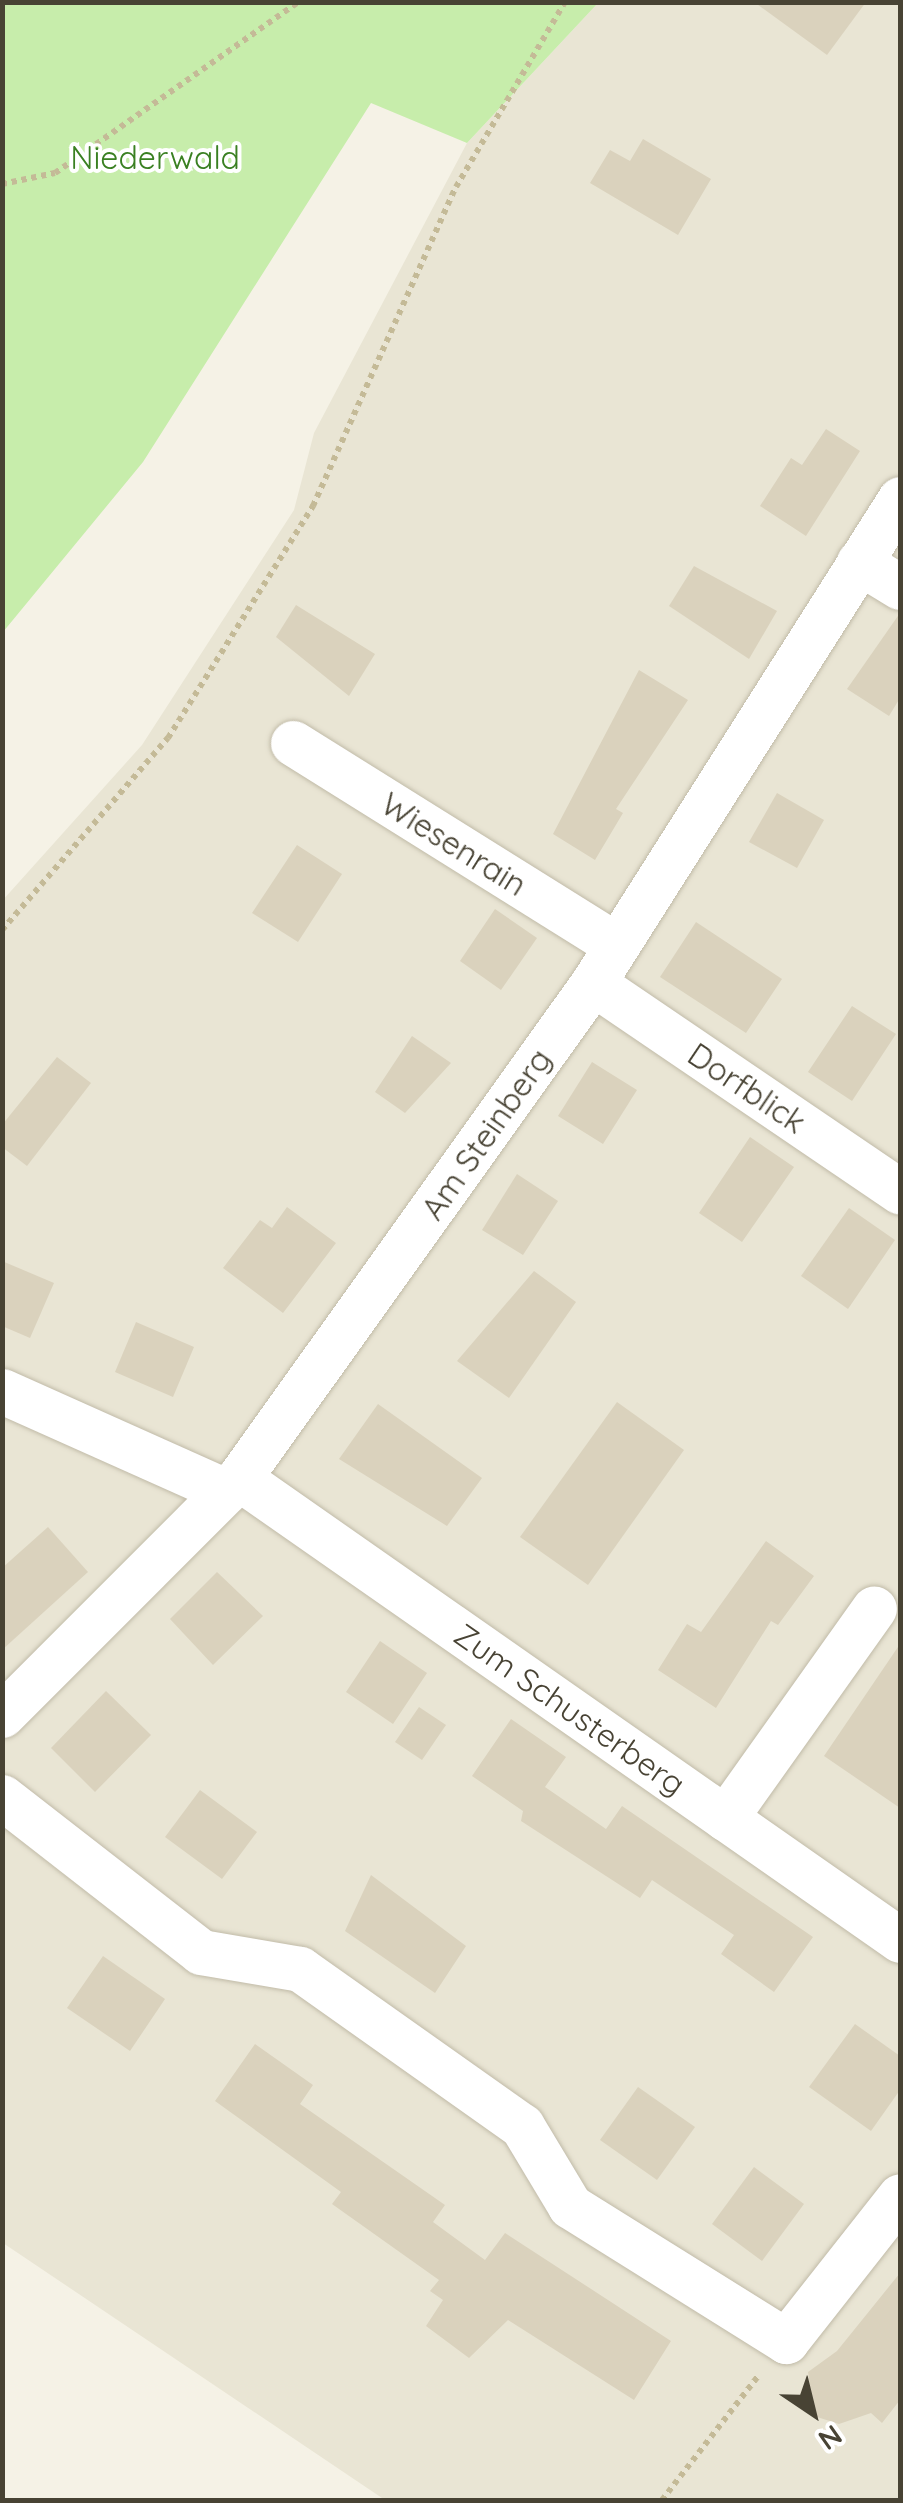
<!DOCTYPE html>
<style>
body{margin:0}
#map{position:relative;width:903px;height:2503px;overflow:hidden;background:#f5f2e6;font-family:Quicksand,sans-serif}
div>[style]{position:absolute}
.residential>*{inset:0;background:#e9e5d4}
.green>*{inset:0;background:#c7edab}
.building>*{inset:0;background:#dad2bd}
.path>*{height:6px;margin-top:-3px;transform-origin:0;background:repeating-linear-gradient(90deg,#c4ba97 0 5px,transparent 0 10px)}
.roads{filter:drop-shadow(0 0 2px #c1bba8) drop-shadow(0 0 2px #c1bba8)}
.minor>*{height:45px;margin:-22.5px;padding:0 22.5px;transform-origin:22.5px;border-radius:22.5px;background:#fff}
span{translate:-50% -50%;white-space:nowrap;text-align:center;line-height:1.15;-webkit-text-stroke:8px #fff;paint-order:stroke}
.park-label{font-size:32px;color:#3a8022}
.street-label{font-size:32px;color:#484334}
.frame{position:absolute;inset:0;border:5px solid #484334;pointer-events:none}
.north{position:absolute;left:763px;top:2363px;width:100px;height:100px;-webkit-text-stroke:8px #fff;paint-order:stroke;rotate:145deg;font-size:28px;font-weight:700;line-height:40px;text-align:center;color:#484334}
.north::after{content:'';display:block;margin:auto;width:35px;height:45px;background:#484334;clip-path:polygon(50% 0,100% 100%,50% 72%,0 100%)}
</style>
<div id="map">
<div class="residential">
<i style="clip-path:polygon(598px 3px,900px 3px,900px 2500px,385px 2500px,3px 2243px,2px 901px,142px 745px,294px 510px,314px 433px,467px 143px)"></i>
</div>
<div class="green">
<i style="clip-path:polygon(3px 2px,598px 3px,467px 143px,371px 103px,143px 462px,3px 632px)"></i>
</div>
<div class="building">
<i style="clip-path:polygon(754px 2px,866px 2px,827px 55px)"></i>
<i style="clip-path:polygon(643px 139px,711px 179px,678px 235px,590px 183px,610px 150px,630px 161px)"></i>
<i style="clip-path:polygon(826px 429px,860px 451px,806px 536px,760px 506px,791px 458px,802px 465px)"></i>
<i style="clip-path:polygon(694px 566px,777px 611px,749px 659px,669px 606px)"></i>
<i style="clip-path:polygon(296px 605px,375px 654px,349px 696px,276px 637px)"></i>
<i style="clip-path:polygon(900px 613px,900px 698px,889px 716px,847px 689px)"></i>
<i style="clip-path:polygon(639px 670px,688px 700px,616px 809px,623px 813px,595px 860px,553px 834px)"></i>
<i style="clip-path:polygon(777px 793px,824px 820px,797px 868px,749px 842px)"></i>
<i style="clip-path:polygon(297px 845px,342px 874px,298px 942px,252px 913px)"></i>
<i style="clip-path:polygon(495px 909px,537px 938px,501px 990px,460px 961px)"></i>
<i style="clip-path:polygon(696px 922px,782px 979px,746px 1033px,660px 977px)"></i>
<i style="clip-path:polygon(852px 1006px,896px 1034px,852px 1101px,808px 1072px)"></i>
<i style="clip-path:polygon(412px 1036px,451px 1063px,405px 1113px,375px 1092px)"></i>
<i style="clip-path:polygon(57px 1057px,91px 1083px,27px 1166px,2px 1147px,2px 1125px)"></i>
<i style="clip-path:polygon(592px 1062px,637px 1090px,603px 1144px,558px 1116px)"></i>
<i style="clip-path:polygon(750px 1137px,794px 1167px,742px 1242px,699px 1213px)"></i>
<i style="clip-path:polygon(517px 1174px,558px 1201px,523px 1255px,482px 1230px)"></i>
<i style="clip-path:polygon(287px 1207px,336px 1243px,283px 1313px,223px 1268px,260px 1220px,272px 1228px)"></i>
<i style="clip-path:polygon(849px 1208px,895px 1240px,848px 1309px,801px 1276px)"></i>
<i style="clip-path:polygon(2px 1261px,54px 1283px,30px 1338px,2px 1326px)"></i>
<i style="clip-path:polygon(534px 1271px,576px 1302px,509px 1398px,457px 1361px)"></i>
<i style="clip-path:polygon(136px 1322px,194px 1347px,173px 1397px,115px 1372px)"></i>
<i style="clip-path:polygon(617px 1402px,684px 1450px,588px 1585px,520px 1537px)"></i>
<i style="clip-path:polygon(378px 1404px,482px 1478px,447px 1526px,339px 1459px)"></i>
<i style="clip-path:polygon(48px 1527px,88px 1572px,2px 1650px,2px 1568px)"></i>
<i style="clip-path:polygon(766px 1541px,814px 1576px,778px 1625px,771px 1621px,716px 1708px,658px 1670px,687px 1624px,701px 1632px)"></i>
<i style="clip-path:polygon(217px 1572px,263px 1616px,213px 1665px,170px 1619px)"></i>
<i style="clip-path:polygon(380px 1641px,427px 1673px,393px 1724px,346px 1692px)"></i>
<i style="clip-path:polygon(900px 1644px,900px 1808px,824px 1756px)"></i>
<i style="clip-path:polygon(106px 1691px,151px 1735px,95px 1792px,51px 1748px)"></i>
<i style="clip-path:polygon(419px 1707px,446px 1725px,422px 1760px,395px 1742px)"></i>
<i style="clip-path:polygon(511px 1719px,566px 1757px,545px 1787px,606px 1829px,622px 1806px,813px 1937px,774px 1992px,721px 1954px,734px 1935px,652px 1880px,640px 1898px,521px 1821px,523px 1811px,472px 1776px)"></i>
<i style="clip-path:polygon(200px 1790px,257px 1832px,222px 1879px,165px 1837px)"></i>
<i style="clip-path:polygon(371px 1875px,466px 1946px,435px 1993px,345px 1931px)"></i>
<i style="clip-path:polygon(103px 1956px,165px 1999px,130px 2051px,67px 2008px)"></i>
<i style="clip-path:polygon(855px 2024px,900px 2056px,900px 2090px,871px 2131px,809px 2087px)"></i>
<i style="clip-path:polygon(255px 2044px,313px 2085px,300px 2104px,445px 2205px,433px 2222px,485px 2260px,505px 2233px,671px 2341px,634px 2400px,508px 2320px,469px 2358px,426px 2326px,443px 2300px,430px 2291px,439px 2280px,332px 2204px,341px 2192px,215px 2101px)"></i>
<i style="clip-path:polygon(638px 2087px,695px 2127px,657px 2180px,600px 2140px)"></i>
<i style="clip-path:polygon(754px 2167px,804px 2204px,762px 2261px,712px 2224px)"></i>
<i style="clip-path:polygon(900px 2273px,900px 2400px,882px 2423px,871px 2413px,839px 2424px,814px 2416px,808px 2372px,837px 2351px)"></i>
</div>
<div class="path">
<i style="left:2px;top:184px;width:54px;rotate:-11.7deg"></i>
<i style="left:55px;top:173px;width:297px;rotate:-35.1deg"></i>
<i style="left:2px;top:930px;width:254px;rotate:-49.2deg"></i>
<i style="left:168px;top:738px;width:274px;rotate:-58deg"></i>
<i style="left:313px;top:506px;width:350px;rotate:-65.9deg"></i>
<i style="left:456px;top:187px;width:215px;rotate:-59.5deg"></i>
<i style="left:662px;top:2500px;width:158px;rotate:-52.2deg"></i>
</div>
<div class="roads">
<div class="minor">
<i style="left:859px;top:562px;width:48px;rotate:31.4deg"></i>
<i style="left:293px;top:743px;width:381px;rotate:32deg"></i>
<i style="left:593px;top:983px;width:371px;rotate:34.2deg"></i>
<i style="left:2px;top:1391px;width:245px;rotate:24.1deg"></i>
<i style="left:239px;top:1478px;width:806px;rotate:34.95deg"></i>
<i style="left:2px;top:1715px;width:335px;rotate:-45deg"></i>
<i style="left:239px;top:1478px;width:609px;rotate:-54.43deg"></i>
<i style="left:593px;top:983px;width:573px;rotate:-57.61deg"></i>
<i style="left:2px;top:1797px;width:252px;rotate:37.9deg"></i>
<i style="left:201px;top:1952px;width:100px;rotate:9.7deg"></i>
<i style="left:300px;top:1969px;width:272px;rotate:35.3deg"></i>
<i style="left:522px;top:2126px;width:93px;rotate:59deg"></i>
<i style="left:570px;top:2206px;width:255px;rotate:32deg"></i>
<i style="left:786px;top:2341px;width:184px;rotate:-51.8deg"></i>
<i style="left:725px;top:1818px;width:257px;rotate:-54.6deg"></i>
</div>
</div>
<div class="park-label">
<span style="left:155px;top:157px">Niederwald</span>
</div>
<div class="street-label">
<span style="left:454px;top:844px;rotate:32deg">Wiesenrain</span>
<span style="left:747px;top:1088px;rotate:34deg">Dorfblick</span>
<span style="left:486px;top:1134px;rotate:-55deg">Am Steinberg</span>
<span style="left:570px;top:1709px;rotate:35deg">Zum Schusterberg</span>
</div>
<div class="frame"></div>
<div class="north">N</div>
</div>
